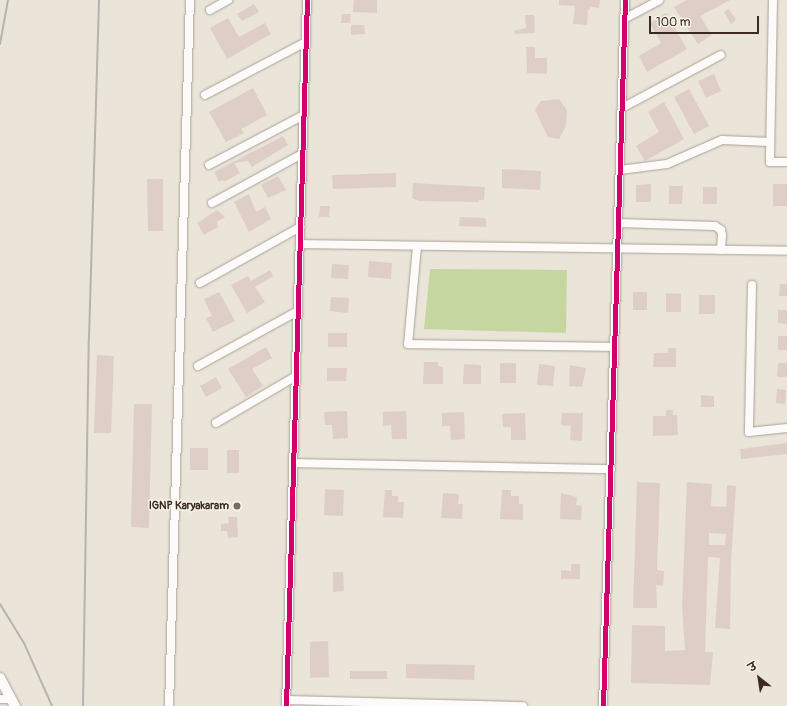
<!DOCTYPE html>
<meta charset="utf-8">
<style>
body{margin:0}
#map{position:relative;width:787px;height:706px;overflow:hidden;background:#ebe4d8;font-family:Pangolin,"Playpen Sans Deva",sans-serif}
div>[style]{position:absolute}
.green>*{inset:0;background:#c6d6a0}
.building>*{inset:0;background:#dfcec7}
.roads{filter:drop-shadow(0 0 1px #a8a299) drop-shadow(0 0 1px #a8a299)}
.minor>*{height:8px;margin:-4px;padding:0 4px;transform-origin:4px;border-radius:4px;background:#fcfbf9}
.tertiary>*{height:10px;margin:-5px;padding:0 5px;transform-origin:5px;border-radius:5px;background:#fcfbf9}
.rail>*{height:2px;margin:-1px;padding:0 1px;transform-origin:1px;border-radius:1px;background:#b6b4b0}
.cycleway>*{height:5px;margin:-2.5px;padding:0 2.5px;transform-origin:2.5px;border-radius:2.5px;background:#d6006c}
.dots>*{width:11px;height:11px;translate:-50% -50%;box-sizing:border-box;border:2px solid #f7f3e8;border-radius:50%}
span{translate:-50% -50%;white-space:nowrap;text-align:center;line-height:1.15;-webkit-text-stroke:3px #f7f3e8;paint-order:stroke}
.poi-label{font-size:11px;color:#3b2a1e;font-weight:700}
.right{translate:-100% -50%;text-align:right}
.north{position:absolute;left:739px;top:658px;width:40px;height:40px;-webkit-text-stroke:3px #f7f3e8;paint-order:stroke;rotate:330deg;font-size:11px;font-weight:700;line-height:16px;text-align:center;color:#3b2a1e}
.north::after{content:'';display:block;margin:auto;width:14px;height:18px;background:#3b2a1e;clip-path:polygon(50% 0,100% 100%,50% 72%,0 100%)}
.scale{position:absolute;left:649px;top:16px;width:110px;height:18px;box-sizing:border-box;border:2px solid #3b2a1e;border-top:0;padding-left:5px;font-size:12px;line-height:14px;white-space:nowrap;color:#3b2a1e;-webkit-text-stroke:3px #f7f3e8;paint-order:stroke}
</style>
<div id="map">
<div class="green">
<i style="clip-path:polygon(430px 269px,567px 270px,566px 333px,424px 329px)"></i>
</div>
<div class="building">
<i style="clip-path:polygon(354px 0,377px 0,377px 13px,353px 12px)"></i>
<i style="clip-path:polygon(559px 0,600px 0,599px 8px,591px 7px,588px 10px,587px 25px,573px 24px,575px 6px,559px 5px)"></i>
<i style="clip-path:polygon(687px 0,730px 0,700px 16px,712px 35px,698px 44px,674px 7px)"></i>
<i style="clip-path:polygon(254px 4px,259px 12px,242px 21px,237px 14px)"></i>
<i style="clip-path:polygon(729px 9px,736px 20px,731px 24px,724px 12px)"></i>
<i style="clip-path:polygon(666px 13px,687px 49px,647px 72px,639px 56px,661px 43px,650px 23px)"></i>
<i style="clip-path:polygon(342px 14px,351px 14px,350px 23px,341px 23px)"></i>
<i style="clip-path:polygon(525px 15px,534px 15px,535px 33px,515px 34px,514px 31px,526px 28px)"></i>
<i style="clip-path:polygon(228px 18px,239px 37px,265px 23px,271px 34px,227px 59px,210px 28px)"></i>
<i style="clip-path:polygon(351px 25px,364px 25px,365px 34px,351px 35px)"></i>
<i style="clip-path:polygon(526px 47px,535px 47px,535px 58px,547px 58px,547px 74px,527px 73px)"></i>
<i style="clip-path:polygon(714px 74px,721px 91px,706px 98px,698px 81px)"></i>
<i style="clip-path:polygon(253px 88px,267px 115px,241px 129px,244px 133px,226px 142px,209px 112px)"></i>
<i style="clip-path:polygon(689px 89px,709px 126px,694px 134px,674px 97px)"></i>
<i style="clip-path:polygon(559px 99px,567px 110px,566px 126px,559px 139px,548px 137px,535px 110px,541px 101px)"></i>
<i style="clip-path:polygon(664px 102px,684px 139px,645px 161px,636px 146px,659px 132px,648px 112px)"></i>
<i style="clip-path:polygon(283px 136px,288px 145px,252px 167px,248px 161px,234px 163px,240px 173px,224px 182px,223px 180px,219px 182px,214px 172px)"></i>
<i style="clip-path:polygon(502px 169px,541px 171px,540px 190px,502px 188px)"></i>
<i style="clip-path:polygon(396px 173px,396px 187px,333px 189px,332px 175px)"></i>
<i style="clip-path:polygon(278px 176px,286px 190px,268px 198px,261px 185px)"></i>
<i style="clip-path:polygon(147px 179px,163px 179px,163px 231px,148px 231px)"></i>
<i style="clip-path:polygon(413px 183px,485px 187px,484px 200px,479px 200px,478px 202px,419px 201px,412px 198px)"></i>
<i style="clip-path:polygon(651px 184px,651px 202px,636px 202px,636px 185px)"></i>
<i style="clip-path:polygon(773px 184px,787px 184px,787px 206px,773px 206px)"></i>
<i style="clip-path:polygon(669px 186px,683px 186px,682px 204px,669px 204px)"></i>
<i style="clip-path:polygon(703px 187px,717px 187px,717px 204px,703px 204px)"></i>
<i style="clip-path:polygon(249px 194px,256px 212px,265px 207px,271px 219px,249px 232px,234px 202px)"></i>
<i style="clip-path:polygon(320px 206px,330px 206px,329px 217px,319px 217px)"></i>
<i style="clip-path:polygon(217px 210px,225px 217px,217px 222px,218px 227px,204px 235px,197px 223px)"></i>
<i style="clip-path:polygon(460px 217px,486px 218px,486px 227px,459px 226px)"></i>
<i style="clip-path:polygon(369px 261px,392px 263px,391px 279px,368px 277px)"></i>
<i style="clip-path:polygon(332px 264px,349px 265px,348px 279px,331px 278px)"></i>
<i style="clip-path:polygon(270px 270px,273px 276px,255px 287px,265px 302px,247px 313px,231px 285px,248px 276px,251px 281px)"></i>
<i style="clip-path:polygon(780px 284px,787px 284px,787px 296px,779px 296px)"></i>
<i style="clip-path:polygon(219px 292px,235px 321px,213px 332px,206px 318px,212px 316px,204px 299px)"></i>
<i style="clip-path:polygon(633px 292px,647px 292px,647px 310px,633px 310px)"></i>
<i style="clip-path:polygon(666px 293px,681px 294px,681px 312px,666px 312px)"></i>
<i style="clip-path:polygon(699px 295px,715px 295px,715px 314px,699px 314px)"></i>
<i style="clip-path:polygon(331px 297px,349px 298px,348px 313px,330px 311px)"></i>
<i style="clip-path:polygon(778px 310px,787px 310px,787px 324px,778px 323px)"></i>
<i style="clip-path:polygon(328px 333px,347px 333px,347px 347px,328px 347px)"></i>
<i style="clip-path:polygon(778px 336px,787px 336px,787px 350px,778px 350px)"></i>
<i style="clip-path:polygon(266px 347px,272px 358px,252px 369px,263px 386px,246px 397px,228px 369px)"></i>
<i style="clip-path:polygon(668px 348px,676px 348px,676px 367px,653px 367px,654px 353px,668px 353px)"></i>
<i style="clip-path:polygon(97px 355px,114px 356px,111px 433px,94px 433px)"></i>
<i style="clip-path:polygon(424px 362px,438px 362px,438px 366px,443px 367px,443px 384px,423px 384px)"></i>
<i style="clip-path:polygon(500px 363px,516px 363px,516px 383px,500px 383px)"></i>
<i style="clip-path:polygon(778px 363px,787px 363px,787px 377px,777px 377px)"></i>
<i style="clip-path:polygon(464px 364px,481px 365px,481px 384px,463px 384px)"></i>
<i style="clip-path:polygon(539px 364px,555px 366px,553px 386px,537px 385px)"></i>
<i style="clip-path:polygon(570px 365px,586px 368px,582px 387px,569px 386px)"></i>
<i style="clip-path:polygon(327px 368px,347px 368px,346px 381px,327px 381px)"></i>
<i style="clip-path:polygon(216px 377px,222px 388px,206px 397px,200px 386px)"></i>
<i style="clip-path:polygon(777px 389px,786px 390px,785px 404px,776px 403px)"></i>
<i style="clip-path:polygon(701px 395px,714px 396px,714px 407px,701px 407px)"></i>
<i style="clip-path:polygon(134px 404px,152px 404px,149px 528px,131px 527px)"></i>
<i style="clip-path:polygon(666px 410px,673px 410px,673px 415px,677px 415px,678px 435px,653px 436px,653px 416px,666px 416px)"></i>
<i style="clip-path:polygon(347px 411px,348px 438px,333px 439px,332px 425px,325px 425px,324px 412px)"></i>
<i style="clip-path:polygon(406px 411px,407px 439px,392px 439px,391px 425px,383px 426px,383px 412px)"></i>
<i style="clip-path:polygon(464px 412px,465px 439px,451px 440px,450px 426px,442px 426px,442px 413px)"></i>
<i style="clip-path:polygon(525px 413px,526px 440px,511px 440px,511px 427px,503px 427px,502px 414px)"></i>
<i style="clip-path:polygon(562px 413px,583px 413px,582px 441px,570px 440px,571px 426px,561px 425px)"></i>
<i style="clip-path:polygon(787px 443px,787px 454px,741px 459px,740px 449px)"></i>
<i style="clip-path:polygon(190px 448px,208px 448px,208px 470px,190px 470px)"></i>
<i style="clip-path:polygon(227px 450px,239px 450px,239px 473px,227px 473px)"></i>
<i style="clip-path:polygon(637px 482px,660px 483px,657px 570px,664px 571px,663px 586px,656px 585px,657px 608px,633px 608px)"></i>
<i style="clip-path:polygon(evenodd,687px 482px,712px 484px,711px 506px,726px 507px,727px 485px,736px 486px,731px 562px,730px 629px,715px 628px,720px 558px,708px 557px,705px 652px,713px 652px,710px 685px,631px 683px,632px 625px,665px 626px,665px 651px,685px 650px,682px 607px,687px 482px,709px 533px,726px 534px,725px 545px,709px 545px,709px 533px)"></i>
<i style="clip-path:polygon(325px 489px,344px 490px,343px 516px,324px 515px)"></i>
<i style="clip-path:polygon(385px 490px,392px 490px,392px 496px,398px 496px,398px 502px,404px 502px,403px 518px,383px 517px)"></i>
<i style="clip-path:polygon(502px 490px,511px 490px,511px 496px,519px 496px,519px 504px,523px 504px,523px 520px,500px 519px)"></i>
<i style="clip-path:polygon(443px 493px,459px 494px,458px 504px,463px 504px,462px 519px,441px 518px)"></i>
<i style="clip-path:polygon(561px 493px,577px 497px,576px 505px,582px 506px,581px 520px,560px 519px)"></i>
<i style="clip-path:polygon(228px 517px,237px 517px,238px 537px,228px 538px,227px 531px,221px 531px,221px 524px,229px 523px)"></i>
<i style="clip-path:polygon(571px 564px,580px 564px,580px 579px,561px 579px,561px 570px,571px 571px)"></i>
<i style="clip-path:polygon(333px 572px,343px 572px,344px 591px,333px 592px)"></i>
<i style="clip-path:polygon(328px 641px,329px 677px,310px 678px,310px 642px)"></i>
<i style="clip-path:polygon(406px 664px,475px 665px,474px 680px,406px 678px)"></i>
<i style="clip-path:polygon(350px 671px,387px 671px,387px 679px,350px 679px)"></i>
</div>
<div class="roads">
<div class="minor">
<i style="left:773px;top:0;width:162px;rotate:91.1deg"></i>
<i style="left:770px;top:162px;width:17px"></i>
<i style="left:210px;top:10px;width:21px;rotate:-29deg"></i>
<i style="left:624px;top:19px;width:40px;rotate:-28deg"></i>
<i style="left:205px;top:95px;width:114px;rotate:-27.7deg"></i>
<i style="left:622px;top:108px;width:112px;rotate:-28.2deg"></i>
<i style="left:209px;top:165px;width:107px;rotate:-27.8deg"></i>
<i style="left:620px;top:170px;width:47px;rotate:-7.3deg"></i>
<i style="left:667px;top:164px;width:60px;rotate:-23.6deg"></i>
<i style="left:722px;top:140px;width:48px;rotate:2.4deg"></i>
<i style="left:212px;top:203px;width:102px;rotate:-28.6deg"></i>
<i style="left:618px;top:223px;width:97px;rotate:1.8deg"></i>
<i style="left:715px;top:226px;width:7px;rotate:34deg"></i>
<i style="left:721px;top:230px;width:5px;rotate:79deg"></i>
<i style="left:722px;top:235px;width:15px;rotate:94deg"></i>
<i style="left:300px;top:244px;width:487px;rotate:0.8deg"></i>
<i style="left:417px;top:246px;width:98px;rotate:95.2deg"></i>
<i style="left:408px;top:344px;width:206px;rotate:0.8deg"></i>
<i style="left:200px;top:283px;width:115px;rotate:-29.2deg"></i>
<i style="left:752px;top:285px;width:147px;rotate:91.2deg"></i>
<i style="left:749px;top:432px;width:38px;rotate:-6deg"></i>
<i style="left:198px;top:366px;width:114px;rotate:-28.8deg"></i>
<i style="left:216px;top:423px;width:93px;rotate:-30.4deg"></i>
<i style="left:293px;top:463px;width:318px;rotate:1.1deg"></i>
<i style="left:0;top:699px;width:11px"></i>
<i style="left:287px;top:700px;width:236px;rotate:1.5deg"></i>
<i style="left:169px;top:706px;width:706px;rotate:-88.3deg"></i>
<i style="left:286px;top:706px;width:706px;rotate:-88.3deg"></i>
<i style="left:603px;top:706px;width:706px;rotate:-88.22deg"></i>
</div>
<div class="tertiary">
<i style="left:0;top:678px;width:32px;rotate:62deg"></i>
</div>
</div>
<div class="rail">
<i style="left:0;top:44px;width:45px;rotate:-79.7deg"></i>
<i style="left:0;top:604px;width:46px;rotate:58.4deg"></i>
<i style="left:24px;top:643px;width:69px;rotate:66deg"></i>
<i style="left:83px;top:706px;width:368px;rotate:-89.1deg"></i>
<i style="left:89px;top:338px;width:338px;rotate:-88.3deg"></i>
</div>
<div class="cycleway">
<i style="left:286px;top:706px;width:706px;rotate:-88.3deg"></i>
<i style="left:603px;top:706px;width:706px;rotate:-88.22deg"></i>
</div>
<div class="dots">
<i style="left:237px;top:506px;background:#796b5f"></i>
</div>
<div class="poi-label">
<span class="right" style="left:229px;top:506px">IGNP Karyakaram</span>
</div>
<div class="north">उ</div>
<div class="scale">100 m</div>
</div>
